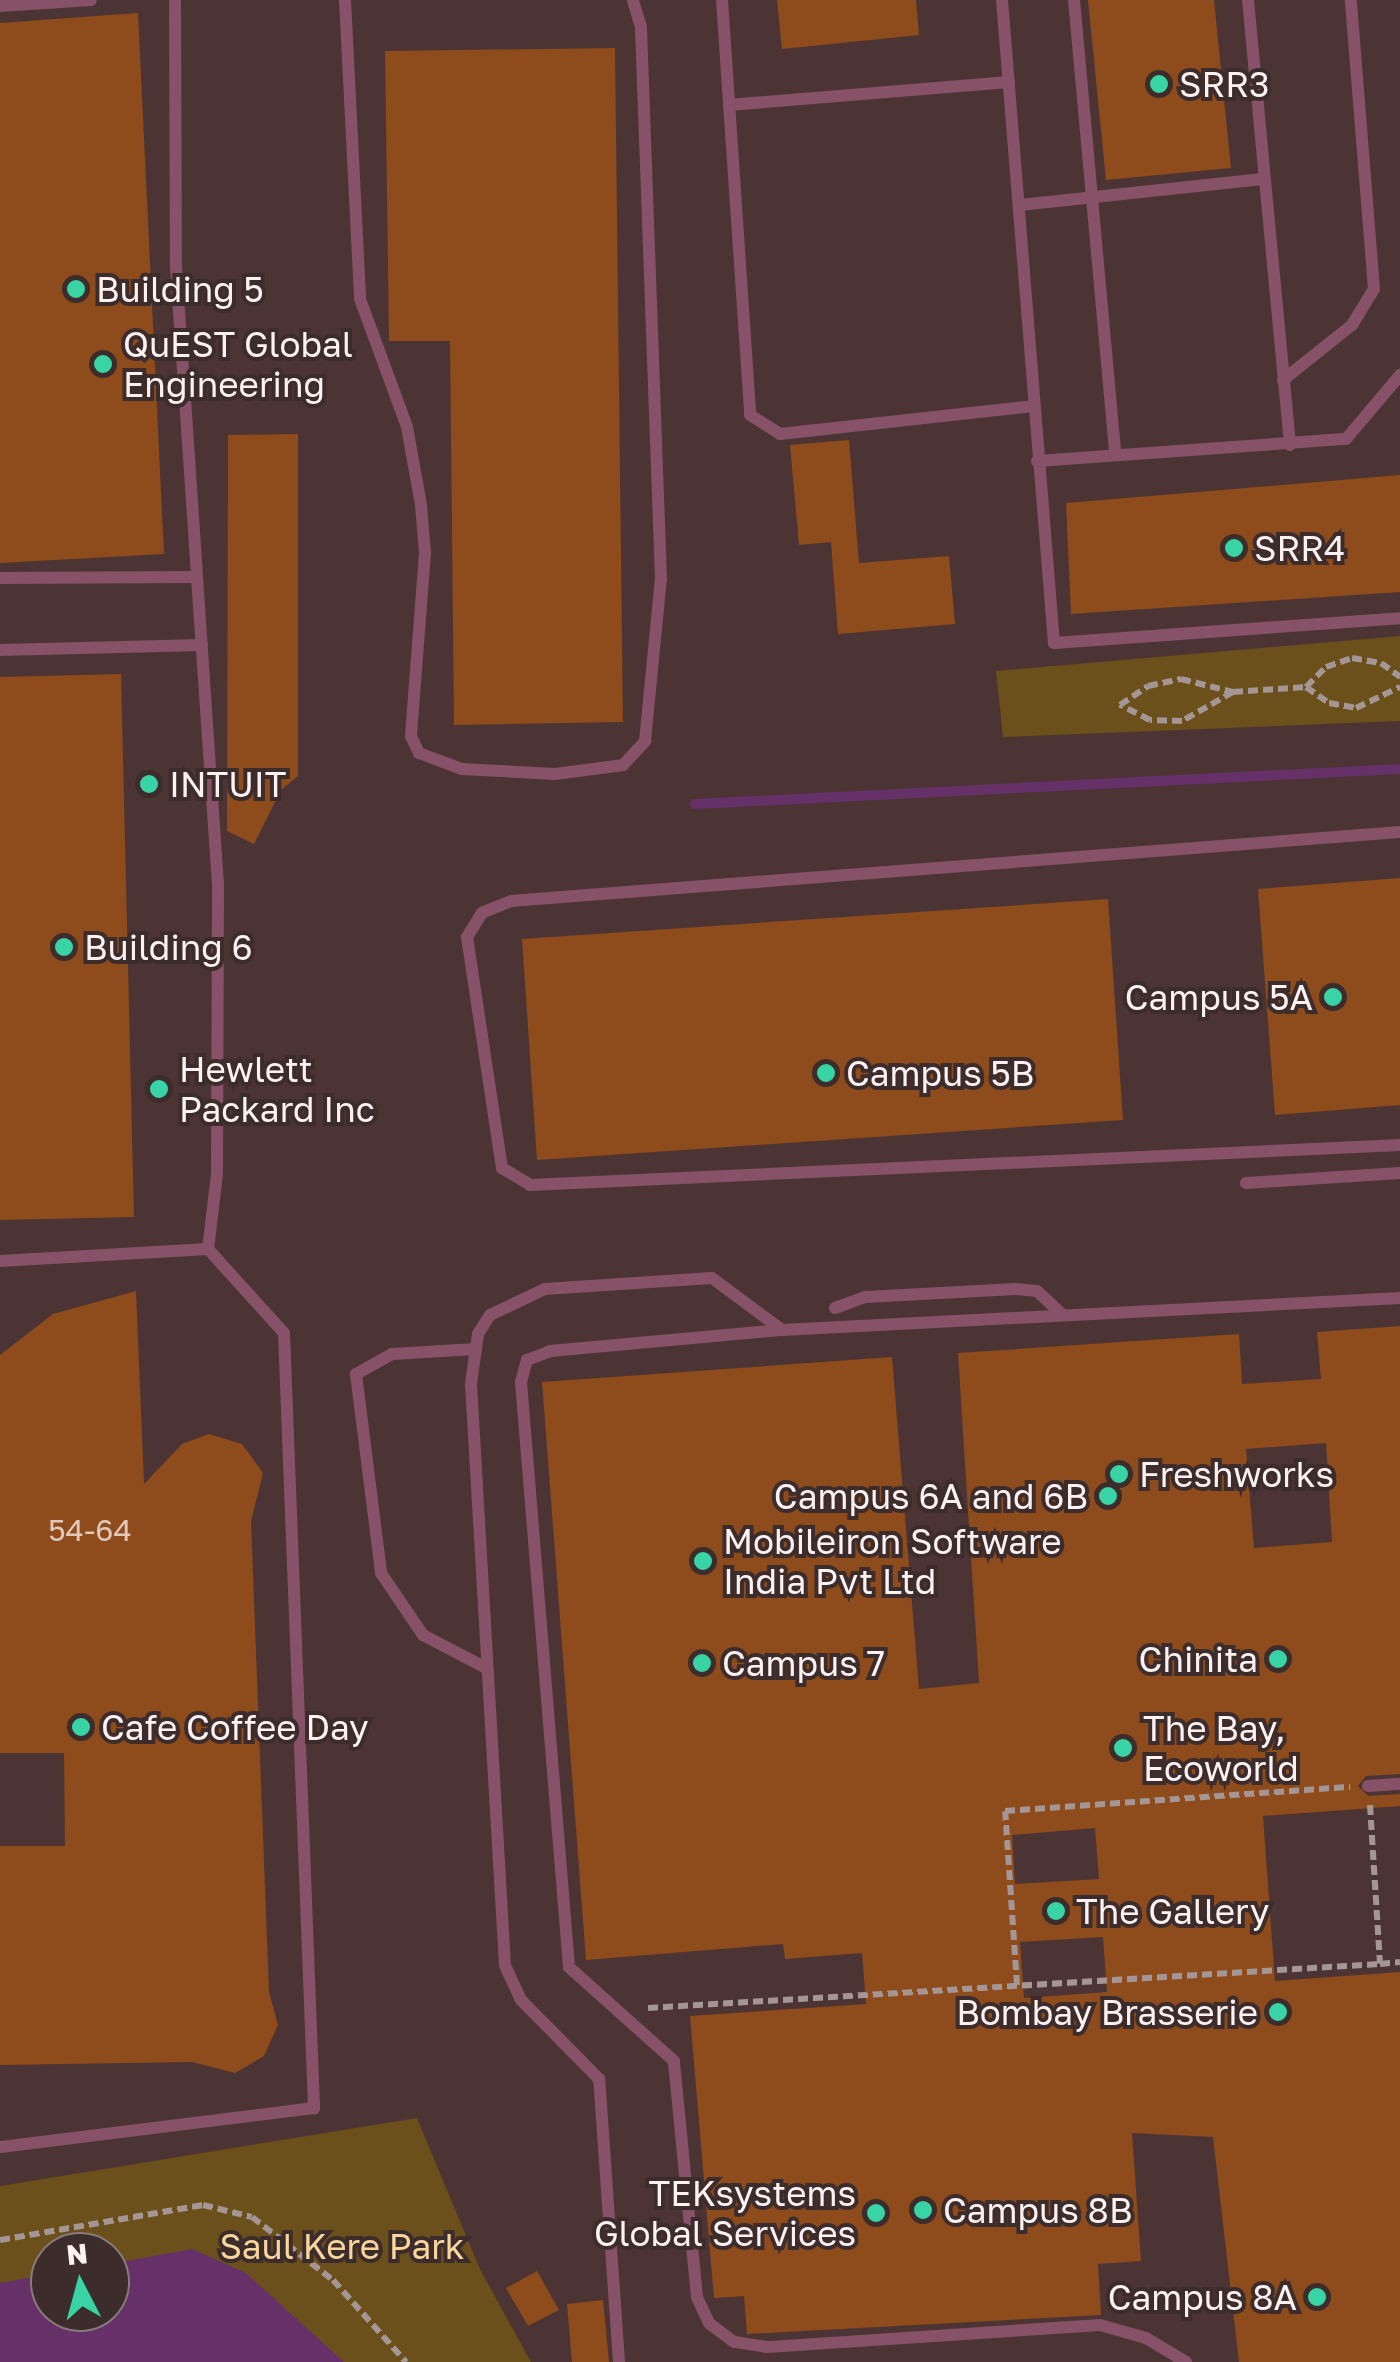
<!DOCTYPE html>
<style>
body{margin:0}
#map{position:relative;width:1400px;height:2362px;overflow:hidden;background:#3c2c2b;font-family:"Golos Text",sans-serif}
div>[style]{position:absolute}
.built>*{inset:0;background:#4b3433}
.green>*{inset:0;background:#6b501b}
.water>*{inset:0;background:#663169}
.stream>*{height:10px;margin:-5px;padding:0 5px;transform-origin:5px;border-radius:5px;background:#663169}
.building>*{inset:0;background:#8e4b1b}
.path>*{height:6px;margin-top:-3px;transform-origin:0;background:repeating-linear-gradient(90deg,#a39695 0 10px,transparent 0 15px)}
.lane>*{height:12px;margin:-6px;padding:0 6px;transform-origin:6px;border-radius:6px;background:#875268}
.dots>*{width:28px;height:28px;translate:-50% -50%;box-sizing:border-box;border:5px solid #3c2c2b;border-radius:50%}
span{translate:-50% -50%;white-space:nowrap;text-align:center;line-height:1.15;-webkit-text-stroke:8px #3c2c2b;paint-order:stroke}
.number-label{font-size:30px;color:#e1c8bc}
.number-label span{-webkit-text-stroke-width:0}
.poi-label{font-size:35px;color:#fdf2f1}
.left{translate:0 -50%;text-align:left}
.right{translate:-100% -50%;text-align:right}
.park-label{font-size:35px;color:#f8d69c}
.north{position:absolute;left:30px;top:2232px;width:100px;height:100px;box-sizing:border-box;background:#3c2c2b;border:2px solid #897b7a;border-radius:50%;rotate:354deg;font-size:28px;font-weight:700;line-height:40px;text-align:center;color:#fdf2f1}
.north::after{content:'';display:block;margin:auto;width:35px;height:45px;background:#39d4a5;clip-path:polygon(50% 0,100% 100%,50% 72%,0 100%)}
</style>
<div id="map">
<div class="built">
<i style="clip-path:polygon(0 0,1400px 0,1400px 2362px,531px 2362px,480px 2269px,417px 2119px,0 2186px)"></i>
</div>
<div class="green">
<i style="clip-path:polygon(1400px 636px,1400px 721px,1003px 737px,996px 671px)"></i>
<i style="clip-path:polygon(evenodd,417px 2118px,480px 2269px,531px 2362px,0 2362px,0 2186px,417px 2118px,50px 2252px,110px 2252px,110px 2312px,50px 2312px,50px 2252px)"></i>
</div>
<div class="water">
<i style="clip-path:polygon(192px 2249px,246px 2273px,344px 2362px,0 2362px,0 2283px,50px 2274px,50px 2312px,110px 2312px,110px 2264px)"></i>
</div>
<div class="stream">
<i style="left:695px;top:804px;width:706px;rotate:-2.84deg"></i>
</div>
<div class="building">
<i style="clip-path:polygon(777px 0,916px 0,919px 35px,782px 49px)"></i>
<i style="clip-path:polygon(1088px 0,1214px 0,1231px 168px,1106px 180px)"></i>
<i style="clip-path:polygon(138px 13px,164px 554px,0 563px,0 23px)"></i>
<i style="clip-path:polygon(615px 48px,623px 722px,454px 725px,450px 341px,389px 341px,385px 51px)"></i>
<i style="clip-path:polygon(298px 434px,298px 776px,281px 790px,254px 844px,227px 831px,228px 435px)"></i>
<i style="clip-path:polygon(849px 440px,859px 563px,949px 556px,955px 624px,838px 634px,831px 542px,799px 545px,790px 445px)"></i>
<i style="clip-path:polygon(1400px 475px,1400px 592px,1071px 614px,1066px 503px)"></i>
<i style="clip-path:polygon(121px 674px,134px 1217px,0 1220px,0 677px)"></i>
<i style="clip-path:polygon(1400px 878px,1400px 1105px,1275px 1115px,1258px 889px)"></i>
<i style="clip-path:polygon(1108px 899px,1123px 1120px,537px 1160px,522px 939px)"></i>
<i style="clip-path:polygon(136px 1291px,144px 1484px,182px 1444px,209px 1434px,242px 1444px,263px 1473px,251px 1521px,269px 1992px,278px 2025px,264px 2056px,235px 2073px,192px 2062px,0 2065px,0 1846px,65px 1846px,64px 1753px,0 1753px,0 1355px,53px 1314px)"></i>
<i style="clip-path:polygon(evenodd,1400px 1326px,1400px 1774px,1366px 1776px,1358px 1786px,1368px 1796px,1400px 1794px,1400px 1806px,1263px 1816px,1275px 1981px,1400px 1972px,1400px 2362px,1239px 2362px,1213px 2137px,1132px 2133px,1141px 2261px,1098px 2264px,1101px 2315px,747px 2334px,744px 2296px,714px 2298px,690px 2016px,866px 2004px,862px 1953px,785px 1959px,783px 1944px,586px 1960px,542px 1382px,892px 1357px,919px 1689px,979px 1683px,958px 1353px,1239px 1334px,1242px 1384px,1321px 1379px,1317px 1332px,1400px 1326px,1326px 1443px,1332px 1542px,1254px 1548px,1246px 1449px,1326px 1443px,1400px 1326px,1095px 1828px,1099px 1879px,1015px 1884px,1012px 1835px,1095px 1828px,1400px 1326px,1103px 1937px,1107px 1992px,1024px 1998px,1020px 1942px,1103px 1937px)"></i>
<i style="clip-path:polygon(537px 2271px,559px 2310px,528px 2326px,506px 2288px)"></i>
<i style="clip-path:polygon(603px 2300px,609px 2362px,572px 2362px,567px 2304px)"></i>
</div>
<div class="path">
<i style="left:1306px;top:687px;width:28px;rotate:35deg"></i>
<i style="left:1329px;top:703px;width:27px;rotate:10deg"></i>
<i style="left:1356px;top:708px;width:49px;rotate:-25.5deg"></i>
<i style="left:1233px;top:692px;width:59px;rotate:150.4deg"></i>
<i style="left:1182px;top:721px;width:32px;rotate:-178deg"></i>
<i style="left:1150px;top:720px;width:34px;rotate:-153deg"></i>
<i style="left:1120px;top:705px;width:34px;rotate:-34deg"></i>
<i style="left:1148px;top:686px;width:34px;rotate:-12deg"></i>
<i style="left:1181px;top:679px;width:54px;rotate:14deg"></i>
<i style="left:1233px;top:692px;width:73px;rotate:-3.9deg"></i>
<i style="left:1306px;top:687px;width:28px;rotate:-45deg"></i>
<i style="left:1326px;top:667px;width:28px;rotate:-19deg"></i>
<i style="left:1352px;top:658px;width:29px;rotate:10deg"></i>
<i style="left:1381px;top:663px;width:24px;rotate:36deg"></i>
<i style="left:1370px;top:1805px;width:159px;rotate:86.4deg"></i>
<i style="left:1380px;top:1964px;width:20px;rotate:-6deg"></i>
<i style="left:1017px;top:1985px;width:174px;rotate:-93.9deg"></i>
<i style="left:1005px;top:1811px;width:346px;rotate:-4deg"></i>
<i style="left:648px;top:2008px;width:733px;rotate:-3.44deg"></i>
<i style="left:0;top:2240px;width:206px;rotate:-9.8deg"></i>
<i style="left:203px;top:2205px;width:50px;rotate:13.8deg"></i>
<i style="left:252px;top:2217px;width:103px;rotate:37.9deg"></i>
<i style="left:333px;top:2280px;width:110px;rotate:48.3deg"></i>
</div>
<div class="lane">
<i style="left:175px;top:0;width:267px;rotate:89.8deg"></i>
<i style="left:176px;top:267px;width:311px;rotate:86.1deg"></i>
<i style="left:345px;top:0;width:299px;rotate:87.1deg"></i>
<i style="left:360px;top:299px;width:136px;rotate:69.8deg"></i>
<i style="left:407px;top:427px;width:79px;rotate:79.8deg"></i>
<i style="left:421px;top:505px;width:48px;rotate:85.2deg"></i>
<i style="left:425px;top:553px;width:184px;rotate:94.4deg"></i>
<i style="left:411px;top:736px;width:19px;rotate:65deg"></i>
<i style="left:419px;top:753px;width:46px;rotate:20.4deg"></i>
<i style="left:462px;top:769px;width:93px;rotate:3.1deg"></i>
<i style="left:555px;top:774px;width:69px;rotate:-7.5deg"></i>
<i style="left:623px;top:765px;width:33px;rotate:-47deg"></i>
<i style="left:645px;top:741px;width:163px;rotate:-84.4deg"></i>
<i style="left:661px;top:579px;width:552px;rotate:-92.08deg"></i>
<i style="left:641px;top:27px;width:28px;rotate:-107deg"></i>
<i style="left:722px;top:0;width:416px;rotate:86.1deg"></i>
<i style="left:750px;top:415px;width:36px;rotate:32deg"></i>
<i style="left:780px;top:434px;width:254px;rotate:-6.3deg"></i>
<i style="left:1002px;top:0;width:645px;rotate:85.38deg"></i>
<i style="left:1054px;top:643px;width:347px;rotate:-4.1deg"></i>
<i style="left:1074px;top:0;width:456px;rotate:84.8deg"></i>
<i style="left:1248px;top:0;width:447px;rotate:84.6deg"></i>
<i style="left:0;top:6px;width:91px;rotate:-3.8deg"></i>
<i style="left:729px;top:105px;width:281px;rotate:-4.7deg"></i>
<i style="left:1020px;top:205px;width:244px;rotate:-6.1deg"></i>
<i style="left:1283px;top:380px;width:88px;rotate:-38.6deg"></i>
<i style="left:1352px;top:325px;width:42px;rotate:-58.6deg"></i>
<i style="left:1374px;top:289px;width:290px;rotate:-94.6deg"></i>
<i style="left:1037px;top:461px;width:310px;rotate:-4.1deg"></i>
<i style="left:1346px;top:439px;width:84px;rotate:-49.8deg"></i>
<i style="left:0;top:578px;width:197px;rotate:-0.3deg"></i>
<i style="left:197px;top:577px;width:307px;rotate:86.1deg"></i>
<i style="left:218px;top:883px;width:291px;rotate:90.2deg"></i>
<i style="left:217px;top:1174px;width:76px;rotate:96.8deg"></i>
<i style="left:0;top:650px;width:202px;rotate:-1.4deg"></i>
<i style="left:1400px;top:832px;width:892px;rotate:175.56deg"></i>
<i style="left:511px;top:901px;width:31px;rotate:158deg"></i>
<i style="left:482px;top:913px;width:28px;rotate:122deg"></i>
<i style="left:467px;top:937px;width:234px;rotate:81.4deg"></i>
<i style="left:502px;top:1168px;width:33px;rotate:31deg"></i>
<i style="left:530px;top:1185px;width:871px;rotate:-2.63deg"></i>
<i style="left:1246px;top:1183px;width:154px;rotate:-3.7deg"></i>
<i style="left:0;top:1261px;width:208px;rotate:-3.3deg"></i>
<i style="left:208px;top:1249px;width:113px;rotate:47.9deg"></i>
<i style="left:284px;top:1333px;width:776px;rotate:87.78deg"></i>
<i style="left:314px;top:2108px;width:316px;rotate:172.9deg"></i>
<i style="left:835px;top:1308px;width:33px;rotate:-20deg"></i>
<i style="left:866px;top:1297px;width:149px;rotate:-3.1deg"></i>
<i style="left:1015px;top:1289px;width:22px;rotate:5deg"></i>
<i style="left:1037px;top:1291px;width:35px;rotate:43deg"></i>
<i style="left:476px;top:1349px;width:84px;rotate:176.6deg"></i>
<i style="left:392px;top:1354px;width:41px;rotate:150.9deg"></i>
<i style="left:356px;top:1374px;width:201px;rotate:82.8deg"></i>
<i style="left:381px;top:1573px;width:75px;rotate:55.9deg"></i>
<i style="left:423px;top:1635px;width:71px;rotate:27.6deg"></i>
<i style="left:1368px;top:1786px;width:32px;rotate:-4deg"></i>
<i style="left:619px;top:2362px;width:284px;rotate:-94deg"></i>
<i style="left:599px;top:2079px;width:111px;rotate:-134.6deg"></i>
<i style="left:521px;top:2000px;width:38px;rotate:-115deg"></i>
<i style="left:505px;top:1965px;width:582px;rotate:-93.35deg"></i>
<i style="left:471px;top:1384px;width:50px;rotate:-82deg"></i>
<i style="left:478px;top:1334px;width:22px;rotate:-58deg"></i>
<i style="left:490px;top:1315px;width:61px;rotate:-25.3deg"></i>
<i style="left:545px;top:1289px;width:167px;rotate:-3.8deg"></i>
<i style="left:712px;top:1278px;width:87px;rotate:36.6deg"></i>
<i style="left:1186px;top:2362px;width:47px;rotate:-149deg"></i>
<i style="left:1146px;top:2338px;width:48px;rotate:-164.2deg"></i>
<i style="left:1100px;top:2325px;width:334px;rotate:176.2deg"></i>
<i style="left:767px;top:2347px;width:33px;rotate:-171deg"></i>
<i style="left:734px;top:2342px;width:31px;rotate:-143deg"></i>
<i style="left:709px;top:2323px;width:29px;rotate:-115deg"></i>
<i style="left:697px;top:2297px;width:237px;rotate:-95.6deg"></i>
<i style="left:674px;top:2061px;width:141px;rotate:-138.2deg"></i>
<i style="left:569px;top:1967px;width:587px;rotate:-94.69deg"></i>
<i style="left:521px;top:1382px;width:23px;rotate:-75deg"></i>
<i style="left:527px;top:1360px;width:25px;rotate:-21deg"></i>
<i style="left:550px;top:1351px;width:233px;rotate:-5.2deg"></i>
<i style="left:782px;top:1330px;width:619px;rotate:-2.96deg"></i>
</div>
<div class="dots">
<i style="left:1159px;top:84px;background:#39d4a5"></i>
<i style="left:76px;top:289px;background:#39d4a5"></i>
<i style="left:103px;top:364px;background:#39d4a5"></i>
<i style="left:1234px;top:548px;background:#39d4a5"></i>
<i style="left:149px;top:784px;background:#39d4a5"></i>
<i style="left:64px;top:947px;background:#39d4a5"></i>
<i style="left:1333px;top:997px;background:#39d4a5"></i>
<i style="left:826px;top:1073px;background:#39d4a5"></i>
<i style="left:159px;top:1089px;background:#39d4a5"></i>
<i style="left:1119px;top:1474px;background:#39d4a5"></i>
<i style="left:1108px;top:1496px;background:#39d4a5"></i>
<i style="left:703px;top:1561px;background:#39d4a5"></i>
<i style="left:1278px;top:1659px;background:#39d4a5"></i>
<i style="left:702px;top:1663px;background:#39d4a5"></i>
<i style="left:81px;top:1727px;background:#39d4a5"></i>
<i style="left:1123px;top:1748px;background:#39d4a5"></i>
<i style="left:1056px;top:1911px;background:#39d4a5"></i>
<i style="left:1278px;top:2012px;background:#39d4a5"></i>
<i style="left:923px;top:2210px;background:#39d4a5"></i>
<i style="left:876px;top:2213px;background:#39d4a5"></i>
<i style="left:1317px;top:2297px;background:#39d4a5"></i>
</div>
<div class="number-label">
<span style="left:90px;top:1530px">54-64</span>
</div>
<div class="poi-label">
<span class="left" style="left:1179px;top:84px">SRR3</span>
<span class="left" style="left:96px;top:289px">Building 5</span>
<span class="left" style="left:123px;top:364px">QuEST Global<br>Engineering</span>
<span class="left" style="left:1254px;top:548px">SRR4</span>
<span class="left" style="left:169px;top:784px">INTUIT</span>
<span class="left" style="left:84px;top:947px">Building 6</span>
<span class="right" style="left:1313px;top:997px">Campus 5A</span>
<span class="left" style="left:179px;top:1089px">Hewlett<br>Packard Inc</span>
<span class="left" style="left:846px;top:1073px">Campus 5B</span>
<span class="left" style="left:1139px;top:1474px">Freshworks</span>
<span class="right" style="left:1088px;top:1496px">Campus 6A and 6B</span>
<span class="left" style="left:723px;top:1561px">Mobileiron Software<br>India Pvt Ltd</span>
<span class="right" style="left:1258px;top:1659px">Chinita</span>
<span class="left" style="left:722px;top:1663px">Campus 7</span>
<span class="left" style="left:101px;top:1727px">Cafe Coffee Day</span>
<span class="left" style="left:1143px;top:1748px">The Bay,<br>Ecoworld</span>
<span class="left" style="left:1076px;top:1911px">The Gallery</span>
<span class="right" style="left:1258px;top:2012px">Bombay Brasserie</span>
<span class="right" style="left:856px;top:2213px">TEKsystems<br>Global Services</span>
<span class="left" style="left:943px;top:2210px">Campus 8B</span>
<span class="right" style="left:1297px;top:2297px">Campus 8A</span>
</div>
<div class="park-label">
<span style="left:342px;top:2246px">Saul Kere Park</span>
</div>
<div class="north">N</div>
</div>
